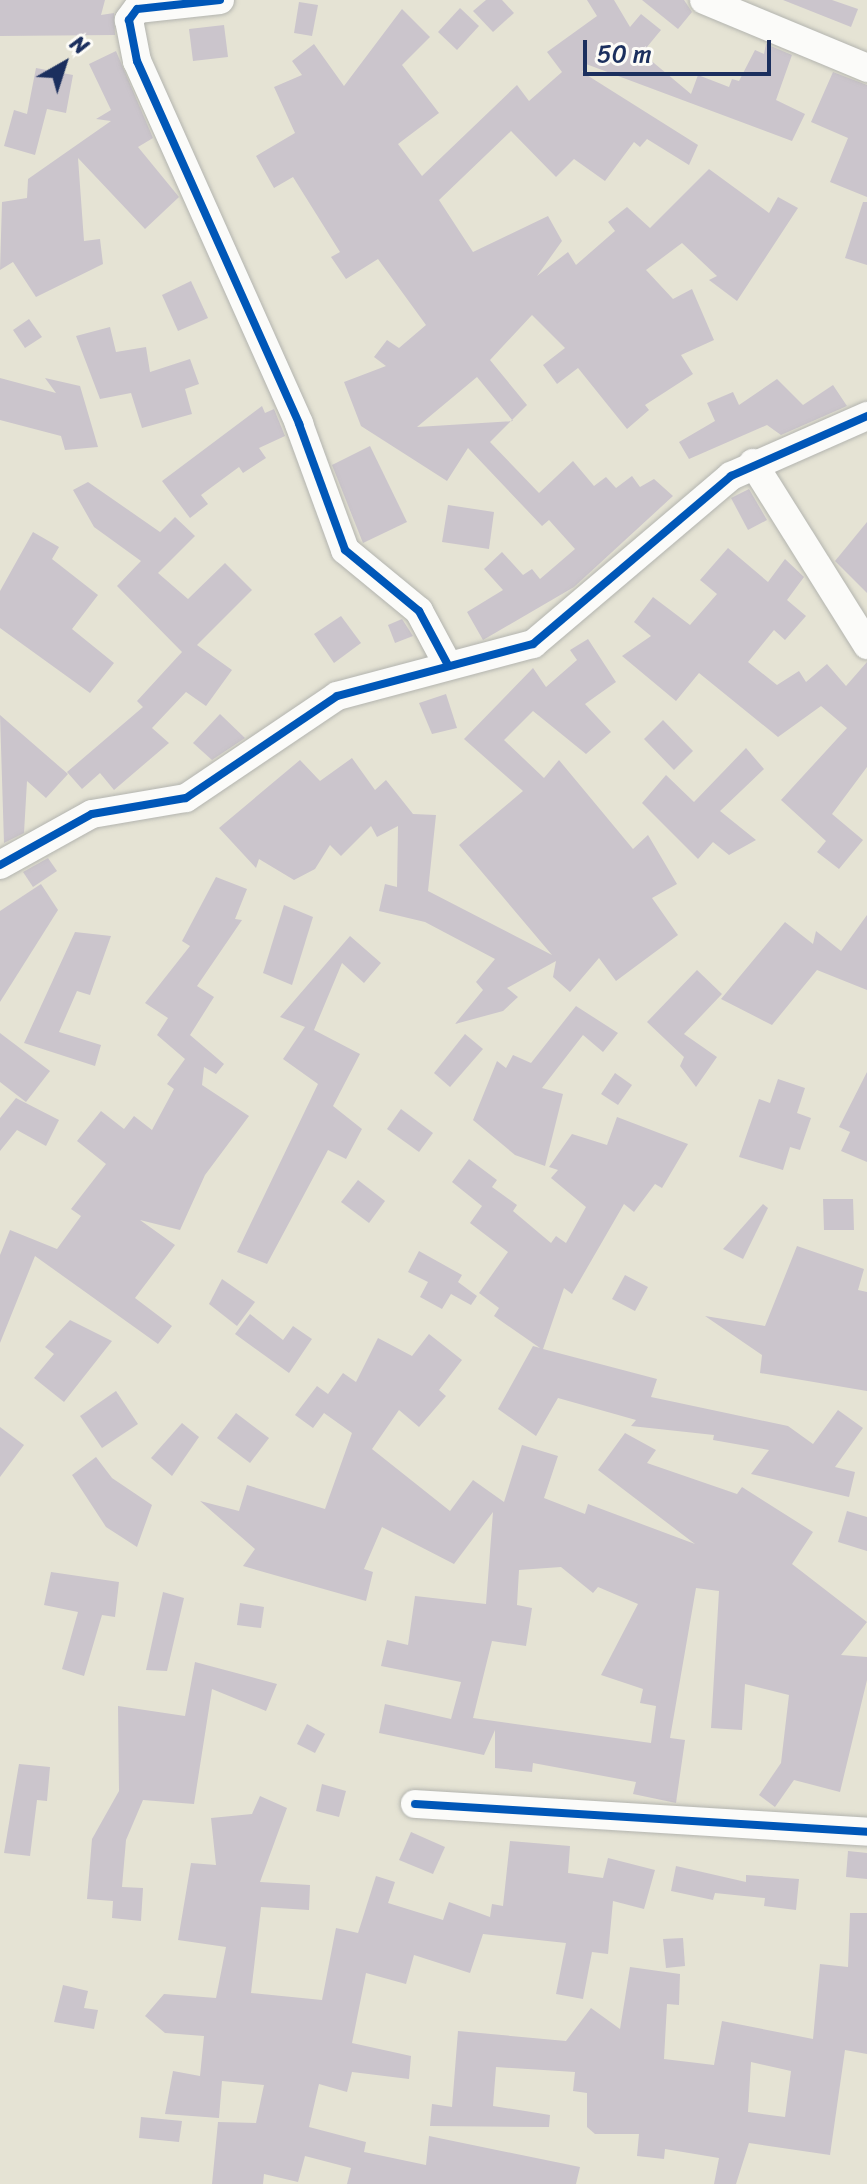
<!DOCTYPE html>
<style>
body{margin:0}
#map{position:relative;width:867px;height:2184px;overflow:hidden;background:#e5e3d4;font-family:Sriracha,sans-serif}
div>[style]{position:absolute}
.building>*{inset:0;background:#cbc5cc}
.roads{filter:drop-shadow(0 0 2px #b3b4af) drop-shadow(0 0 2px #b3b4af)}
.street>*{height:28px;margin:-14px;padding:0 14px;transform-origin:14px;border-radius:14px;background:#fbfbf9}
.cycleway>*{height:8px;margin:-4px;padding:0 4px;transform-origin:4px;border-radius:4px;background:#0057b8}
span{translate:-50% -50%;white-space:nowrap;text-align:center;line-height:1.15;-webkit-text-stroke:7px #fdfcf7;paint-order:stroke}
.north{position:absolute;left:24px;top:24px;width:80px;height:80px;-webkit-text-stroke:6px #fdfcf7;paint-order:stroke;rotate:39deg;font-size:22px;font-weight:700;line-height:32px;text-align:center;color:#1b2f5e}
.north::after{content:'';display:block;margin:auto;width:28px;height:36px;background:#1b2f5e;clip-path:polygon(50% 0,100% 100%,50% 72%,0 100%)}
.scale{position:absolute;left:583px;top:40px;width:188px;height:36px;box-sizing:border-box;border:4px solid #1b2f5e;border-top:0;padding-left:10px;font-size:24px;line-height:28px;white-space:nowrap;color:#1b2f5e;-webkit-text-stroke:6px #fdfcf7;paint-order:stroke}
</style>
<div id="map">
<div class="building">
<i style="clip-path:polygon(0 0,105px 0,101px 15px,114px 13px,115px 35px,0 36px)"></i>
<i style="clip-path:polygon(486px 0,502px 0,514px 13px,493px 32px,473px 11px)"></i>
<i style="clip-path:polygon(evenodd,587px 0,614px 0,630px 27px,641px 14px,661px 30px,642px 53px,691px 94px,698px 75px,729px 87px,732px 79px,739px 81px,755px 50px,764px 54px,766px 44px,792px 55px,776px 100px,805px 114px,792px 141px,586px 64px,582px 72px,698px 145px,689px 165px,647px 139px,640px 147px,634px 142px,605px 181px,574px 159px,556px 177px,511px 131px,439px 200px,473px 252px,548px 216px,562px 241px,537px 276px,568px 252px,576px 265px,615px 231px,608px 222px,627px 207px,650px 228px,709px 169px,769px 213px,778px 197px,798px 208px,737px 301px,709px 280px,717px 276px,682px 243px,646px 270px,673px 299px,692px 289px,714px 340px,681px 355px,693px 374px,645px 405px,649px 410px,627px 429px,578px 368px,557px 384px,543px 365px,565px 348px,532px 315px,490px 360px,527px 405px,490px 442px,539px 493px,573px 461px,594px 486px,606px 477px,616px 488px,632px 476px,640px 487px,654px 479px,673px 496px,574px 587px,483px 640px,467px 612px,503px 590px,484px 569px,502px 552px,523px 575px,532px 569px,540px 579px,575px 549px,549px 520px,542px 526px,468px 448px,447px 481px,361px 426px,344px 382px,386px 366px,374px 357px,387px 340px,399px 348px,426px 325px,378px 259px,346px 279px,331px 257px,340px 252px,293px 177px,274px 188px,256px 156px,295px 133px,274px 87px,302px 75px,292px 61px,314px 44px,344px 86px,402px 9px,430px 37px,402px 65px,439px 113px,398px 144px,422px 176px,517px 85px,529px 101px,562px 72px,547px 52px,597px 16px,587px 0,477px 377px,513px 421px,417px 427px,477px 377px)"></i>
<i style="clip-path:polygon(642px 0,684px 0,692px 12px,678px 29px)"></i>
<i style="clip-path:polygon(783px 0,832px 0,858px 9px,851px 27px)"></i>
<i style="clip-path:polygon(299px 2px,318px 5px,312px 36px,294px 33px)"></i>
<i style="clip-path:polygon(460px 8px,479px 26px,457px 50px,438px 32px)"></i>
<i style="clip-path:polygon(224px 25px,228px 57px,193px 61px,189px 29px)"></i>
<i style="clip-path:polygon(116px 51px,153px 138px,138px 147px,179px 197px,145px 229px,78px 158px,84px 241px,100px 239px,103px 264px,36px 297px,13px 262px,0 270px,2px 202px,27px 198px,28px 179px,111px 121px,96px 119px,111px 110px,89px 64px)"></i>
<i style="clip-path:polygon(36px 68px,73px 75px,66px 113px,47px 109px,35px 155px,4px 146px,14px 110px,27px 114px)"></i>
<i style="clip-path:polygon(833px 72px,867px 85px,867px 197px,830px 182px,848px 138px,811px 122px)"></i>
<i style="clip-path:polygon(863px 202px,867px 202px,867px 265px,845px 258px)"></i>
<i style="clip-path:polygon(191px 281px,208px 318px,178px 331px,162px 295px)"></i>
<i style="clip-path:polygon(29px 319px,42px 337px,25px 348px,13px 330px)"></i>
<i style="clip-path:polygon(110px 327px,116px 352px,146px 347px,150px 372px,190px 359px,199px 384px,185px 389px,192px 414px,142px 428px,131px 393px,100px 399px,76px 336px)"></i>
<i style="clip-path:polygon(0 378px,56px 393px,45px 378px,80px 386px,98px 447px,65px 450px,61px 436px,0 420px)"></i>
<i style="clip-path:polygon(777px 379px,803px 405px,833px 385px,847px 406px,781px 435px,767px 425px,689px 459px,679px 442px,715px 421px,707px 403px,733px 392px,739px 405px)"></i>
<i style="clip-path:polygon(262px 406px,265px 413px,274px 409px,285px 436px,259px 448px,266px 458px,243px 473px,239px 467px,201px 495px,208px 504px,190px 518px,162px 481px)"></i>
<i style="clip-path:polygon(370px 446px,407px 522px,363px 543px,332px 465px)"></i>
<i style="clip-path:polygon(88px 482px,160px 532px,175px 517px,195px 536px,158px 573px,188px 599px,225px 563px,252px 590px,197px 645px,232px 670px,206px 706px,186px 692px,152px 728px,169px 743px,114px 790px,100px 773px,82px 789px,67px 772px,143px 707px,137px 701px,182px 652px,117px 586px,141px 561px,94px 527px,73px 490px)"></i>
<i style="clip-path:polygon(749px 489px,767px 520px,748px 530px,731px 498px)"></i>
<i style="clip-path:polygon(448px 505px,494px 512px,489px 549px,442px 542px)"></i>
<i style="clip-path:polygon(867px 522px,867px 593px,835px 561px)"></i>
<i style="clip-path:polygon(33px 532px,59px 547px,52px 559px,98px 595px,72px 629px,114px 663px,90px 693px,0 628px,0 591px)"></i>
<i style="clip-path:polygon(728px 548px,768px 582px,785px 559px,804px 577px,787px 600px,806px 616px,785px 640px,774px 630px,748px 662px,777px 685px,799px 671px,806px 682px,827px 664px,846px 686px,867px 662px,867px 767px,832px 814px,863px 840px,839px 869px,817px 852px,826px 841px,781px 800px,847px 728px,821px 706px,778px 737px,699px 673px,676px 701px,622px 656px,651px 636px,634px 622px,653px 597px,690px 625px,717px 594px,700px 580px)"></i>
<i style="clip-path:polygon(341px 616px,361px 643px,334px 663px,314px 634px)"></i>
<i style="clip-path:polygon(402px 619px,413px 636px,395px 643px,388px 625px)"></i>
<i style="clip-path:polygon(588px 639px,616px 682px,585px 704px,611px 732px,586px 754px,533px 711px,504px 740px,544px 778px,559px 760px,633px 849px,648px 835px,677px 884px,652px 898px,678px 935px,616px 981px,599px 958px,570px 992px,553px 977px,556px 961px,507px 988px,518px 997px,503px 1011px,455px 1024px,483px 990px,476px 982px,495px 959px,425px 922px,379px 911px,385px 884px,397px 887px,398px 826px,377px 837px,371px 826px,341px 856px,330px 845px,315px 869px,294px 880px,259px 859px,256px 868px,219px 828px,300px 760px,320px 781px,352px 758px,375px 790px,386px 780px,413px 814px,436px 815px,428px 891px,552px 955px,459px 845px,523px 791px,464px 739px,533px 668px,546px 687px,577px 660px,570px 650px)"></i>
<i style="clip-path:polygon(446px 694px,457px 728px,432px 734px,419px 703px)"></i>
<i style="clip-path:polygon(220px 714px,245px 738px,212px 760px,193px 743px)"></i>
<i style="clip-path:polygon(0 715px,68px 774px,46px 798px,27px 781px,24px 833px,4px 843px)"></i>
<i style="clip-path:polygon(663px 720px,693px 751px,674px 770px,644px 739px)"></i>
<i style="clip-path:polygon(746px 748px,764px 769px,720px 811px,756px 840px,729px 855px,713px 842px,698px 859px,642px 803px,666px 775px,694px 802px)"></i>
<i style="clip-path:polygon(48px 858px,57px 871px,33px 887px,23px 872px)"></i>
<i style="clip-path:polygon(216px 877px,247px 889px,235px 919px,242px 920px,197px 986px,214px 997px,190px 1035px,224px 1064px,216px 1074px,204px 1067px,202px 1085px,249px 1116px,205px 1175px,180px 1230px,140px 1220px,175px 1245px,135px 1298px,172px 1326px,158px 1344px,35px 1256px,0 1343px,0 1255px,10px 1230px,57px 1249px,81px 1216px,71px 1209px,106px 1164px,77px 1141px,101px 1111px,124px 1129px,134px 1116px,152px 1130px,174px 1089px,167px 1084px,185px 1059px,157px 1035px,168px 1018px,145px 1003px,190px 946px,182px 941px)"></i>
<i style="clip-path:polygon(41px 884px,58px 910px,0 1002px,0 911px)"></i>
<i style="clip-path:polygon(284px 905px,313px 917px,292px 985px,263px 973px)"></i>
<i style="clip-path:polygon(867px 915px,867px 990px,817px 970px,772px 1025px,721px 999px,785px 922px,813px 944px,816px 931px,841px 951px)"></i>
<i style="clip-path:polygon(75px 932px,111px 936px,90px 995px,77px 991px,59px 1032px,101px 1045px,95px 1066px,24px 1043px)"></i>
<i style="clip-path:polygon(350px 936px,381px 963px,364px 983px,342px 963px,314px 1030px,360px 1054px,333px 1106px,362px 1129px,346px 1159px,328px 1150px,267px 1264px,237px 1252px,318px 1084px,283px 1059px,305px 1027px,280px 1017px)"></i>
<i style="clip-path:polygon(697px 970px,722px 994px,684px 1034px,717px 1057px,696px 1087px,680px 1066px,684px 1057px,647px 1022px)"></i>
<i style="clip-path:polygon(576px 1006px,618px 1033px,603px 1052px,583px 1035px,542px 1088px,563px 1094px,545px 1166px,515px 1155px,473px 1120px,497px 1061px,506px 1068px,513px 1055px,531px 1063px)"></i>
<i style="clip-path:polygon(0 1033px,50px 1071px,26px 1102px,0 1082px)"></i>
<i style="clip-path:polygon(465px 1034px,483px 1049px,450px 1087px,434px 1073px)"></i>
<i style="clip-path:polygon(867px 1072px,867px 1162px,841px 1151px,850px 1132px,839px 1127px)"></i>
<i style="clip-path:polygon(615px 1073px,632px 1085px,618px 1105px,601px 1094px)"></i>
<i style="clip-path:polygon(778px 1079px,805px 1088px,797px 1113px,811px 1118px,800px 1150px,790px 1147px,783px 1170px,739px 1157px,759px 1099px,770px 1103px)"></i>
<i style="clip-path:polygon(16px 1098px,59px 1120px,46px 1146px,17px 1130px,0 1151px,0 1118px)"></i>
<i style="clip-path:polygon(401px 1109px,433px 1133px,419px 1152px,387px 1129px)"></i>
<i style="clip-path:polygon(617px 1117px,688px 1144px,662px 1188px,655px 1184px,634px 1212px,624px 1204px,572px 1294px,564px 1288px,543px 1349px,657px 1379px,651px 1397px,788px 1426px,813px 1444px,838px 1410px,863px 1428px,835px 1467px,855px 1472px,849px 1497px,751px 1474px,769px 1450px,713px 1440px,714px 1435px,631px 1426px,636px 1420px,558px 1398px,536px 1436px,498px 1409px,533px 1346px,540px 1348px,494px 1316px,499px 1308px,479px 1293px,508px 1252px,470px 1223px,482px 1206px,452px 1182px,469px 1159px,497px 1180px,492px 1187px,517px 1205px,513px 1211px,551px 1243px,556px 1236px,566px 1243px,586px 1207px,551px 1178px,558px 1170px,549px 1167px,572px 1134px,607px 1145px)"></i>
<i style="clip-path:polygon(358px 1180px,385px 1201px,369px 1223px,341px 1202px)"></i>
<i style="clip-path:polygon(823px 1199px,853px 1199px,854px 1230px,824px 1230px)"></i>
<i style="clip-path:polygon(763px 1204px,768px 1208px,743px 1259px,723px 1249px)"></i>
<i style="clip-path:polygon(797px 1246px,864px 1269px,858px 1290px,867px 1292px,867px 1391px,760px 1373px,762px 1355px,705px 1316px,765px 1326px)"></i>
<i style="clip-path:polygon(419px 1251px,462px 1275px,458px 1282px,477px 1296px,471px 1305px,451px 1294px,442px 1309px,420px 1297px,428px 1282px,408px 1272px)"></i>
<i style="clip-path:polygon(625px 1275px,648px 1287px,635px 1311px,612px 1299px)"></i>
<i style="clip-path:polygon(222px 1279px,255px 1302px,237px 1326px,209px 1304px)"></i>
<i style="clip-path:polygon(250px 1314px,283px 1340px,293px 1326px,312px 1339px,289px 1373px,235px 1334px)"></i>
<i style="clip-path:polygon(70px 1320px,112px 1341px,64px 1402px,34px 1378px,54px 1354px,45px 1347px)"></i>
<i style="clip-path:polygon(evenodd,429px 1334px,462px 1360px,439px 1390px,446px 1396px,419px 1427px,399px 1410px,372px 1449px,450px 1511px,473px 1480px,504px 1502px,522px 1445px,558px 1456px,544px 1498px,585px 1514px,588px 1504px,695px 1544px,598px 1470px,625px 1433px,656px 1450px,647px 1463px,737px 1494px,742px 1487px,813px 1532px,792px 1564px,867px 1622px,841px 1655px,867px 1657px,867px 1680px,840px 1792px,794px 1780px,775px 1807px,759px 1795px,781px 1763px,789px 1695px,745px 1684px,742px 1730px,711px 1728px,719px 1591px,696px 1588px,670px 1738px,685px 1740px,676px 1803px,633px 1794px,636px 1782px,533px 1763px,532px 1772px,495px 1768px,495px 1730px,484px 1755px,379px 1733px,385px 1704px,451px 1719px,461px 1682px,381px 1666px,387px 1640px,408px 1645px,415px 1596px,486px 1604px,493px 1512px,454px 1564px,382px 1527px,364px 1569px,373px 1572px,366px 1601px,243px 1566px,255px 1549px,200px 1501px,239px 1511px,247px 1485px,325px 1509px,352px 1433px,324px 1413px,313px 1428px,295px 1415px,317px 1386px,328px 1394px,343px 1373px,356px 1382px,378px 1338px,412px 1356px,429px 1334px,561px 1567px,593px 1593px,598px 1587px,638px 1604px,601px 1675px,643px 1689px,640px 1703px,656px 1706px,651px 1743px,473px 1718px,492px 1641px,526px 1646px,532px 1608px,517px 1605px,519px 1570px,561px 1567px)"></i>
<i style="clip-path:polygon(116px 1391px,138px 1424px,102px 1448px,80px 1416px)"></i>
<i style="clip-path:polygon(236px 1413px,269px 1438px,250px 1463px,217px 1438px)"></i>
<i style="clip-path:polygon(182px 1423px,199px 1437px,172px 1476px,151px 1458px)"></i>
<i style="clip-path:polygon(0 1427px,24px 1445px,0 1477px)"></i>
<i style="clip-path:polygon(96px 1457px,112px 1478px,152px 1505px,137px 1547px,106px 1527px,72px 1475px)"></i>
<i style="clip-path:polygon(847px 1511px,867px 1517px,867px 1551px,838px 1542px)"></i>
<i style="clip-path:polygon(51px 1572px,119px 1582px,115px 1617px,102px 1615px,84px 1676px,62px 1669px,78px 1612px,44px 1605px)"></i>
<i style="clip-path:polygon(163px 1592px,184px 1598px,167px 1671px,146px 1670px)"></i>
<i style="clip-path:polygon(240px 1603px,264px 1607px,261px 1628px,237px 1625px)"></i>
<i style="clip-path:polygon(195px 1662px,277px 1684px,266px 1711px,212px 1689px,194px 1804px,143px 1800px,126px 1840px,122px 1887px,143px 1888px,141px 1921px,112px 1918px,113px 1901px,87px 1899px,92px 1839px,119px 1791px,118px 1706px,185px 1716px)"></i>
<i style="clip-path:polygon(307px 1724px,325px 1734px,315px 1753px,297px 1744px)"></i>
<i style="clip-path:polygon(19px 1764px,50px 1767px,47px 1801px,37px 1800px,30px 1856px,4px 1853px)"></i>
<i style="clip-path:polygon(322px 1784px,346px 1791px,339px 1817px,316px 1811px)"></i>
<i style="clip-path:polygon(260px 1796px,287px 1808px,260px 1882px,310px 1885px,309px 1910px,261px 1907px,251px 1993px,322px 2000px,336px 1928px,358px 1933px,376px 1876px,395px 1882px,388px 1903px,443px 1920px,449px 1902px,490px 1917px,492px 1904px,503px 1906px,510px 1841px,570px 1846px,568px 1873px,603px 1878px,608px 1858px,655px 1870px,644px 1909px,613px 1901px,608px 1954px,592px 1952px,583px 1999px,556px 1994px,566px 1943px,483px 1934px,470px 1973px,414px 1955px,406px 1984px,366px 1973px,352px 2043px,411px 2056px,409px 2079px,352px 2072px,347px 2092px,319px 2084px,309px 2127px,366px 2142px,364px 2152px,426px 2165px,429px 2136px,580px 2167px,576px 2184px,347px 2184px,351px 2168px,305px 2156px,298px 2182px,264px 2174px,263px 2184px,212px 2184px,218px 2122px,256px 2123px,264px 2085px,222px 2081px,219px 2118px,165px 2114px,173px 2071px,200px 2076px,204px 2036px,165px 2033px,145px 2016px,164px 1994px,216px 1998px,226px 1947px,178px 1940px,191px 1863px,216px 1865px,211px 1818px,252px 1814px)"></i>
<i style="clip-path:polygon(411px 1832px,445px 1847px,433px 1874px,399px 1860px)"></i>
<i style="clip-path:polygon(848px 1851px,867px 1853px,867px 1879px,846px 1877px)"></i>
<i style="clip-path:polygon(676px 1866px,746px 1882px,746px 1875px,799px 1879px,796px 1910px,764px 1906px,765px 1898px,715px 1893px,713px 1900px,671px 1891px)"></i>
<i style="clip-path:polygon(evenodd,850px 1913px,867px 1913px,867px 2054px,845px 2050px,830px 2155px,749px 2143px,736px 2184px,714px 2184px,719px 2158px,665px 2149px,664px 2159px,637px 2156px,639px 2134px,595px 2134px,587px 2127px,587px 2093px,573px 2091px,575px 2072px,496px 2067px,493px 2106px,550px 2115px,549px 2127px,430px 2126px,432px 2104px,452px 2107px,458px 2031px,566px 2041px,591px 2008px,620px 2029px,630px 1967px,680px 1974px,679px 2005px,667px 2004px,664px 2059px,714px 2065px,722px 2021px,813px 2039px,820px 1964px,848px 1967px,850px 1913px,751px 2062px,791px 2071px,785px 2117px,748px 2112px,751px 2062px)"></i>
<i style="clip-path:polygon(683px 1938px,685px 1966px,666px 1968px,663px 1939px)"></i>
<i style="clip-path:polygon(63px 1985px,88px 1991px,84px 2008px,98px 2010px,94px 2029px,54px 2022px)"></i>
<i style="clip-path:polygon(141px 2117px,182px 2121px,179px 2142px,139px 2138px)"></i>
</div>
<div class="roads">
<div class="street">
<i style="left:220px;top:0;width:83px;rotate:173.8deg"></i>
<i style="left:137px;top:9px;width:14px;rotate:126deg"></i>
<i style="left:129px;top:20px;width:42px;rotate:79deg"></i>
<i style="left:137px;top:61px;width:398px;rotate:65.9deg"></i>
<i style="left:299px;top:424px;width:134px;rotate:69.9deg"></i>
<i style="left:345px;top:550px;width:96px;rotate:39.5deg"></i>
<i style="left:419px;top:611px;width:61px;rotate:61.8deg"></i>
<i style="left:704px;top:0;width:177px;rotate:22.6deg"></i>
<i style="left:753px;top:463px;width:215px;rotate:57.9deg"></i>
<i style="left:0;top:865px;width:105px;rotate:-29deg"></i>
<i style="left:92px;top:814px;width:95px;rotate:-9.7deg"></i>
<i style="left:186px;top:798px;width:182px;rotate:-34deg"></i>
<i style="left:337px;top:696px;width:203px;rotate:-14.9deg"></i>
<i style="left:533px;top:644px;width:260px;rotate:-40.3deg"></i>
<i style="left:731px;top:476px;width:149px;rotate:-23.8deg"></i>
<i style="left:415px;top:1804px;width:453px;rotate:3.5deg"></i>
</div>
</div>
<div class="cycleway">
<i style="left:220px;top:0;width:83px;rotate:173.8deg"></i>
<i style="left:137px;top:9px;width:14px;rotate:126deg"></i>
<i style="left:129px;top:20px;width:42px;rotate:79deg"></i>
<i style="left:137px;top:61px;width:398px;rotate:65.9deg"></i>
<i style="left:299px;top:424px;width:134px;rotate:69.9deg"></i>
<i style="left:345px;top:550px;width:96px;rotate:39.5deg"></i>
<i style="left:419px;top:611px;width:61px;rotate:61.8deg"></i>
<i style="left:0;top:865px;width:105px;rotate:-29deg"></i>
<i style="left:92px;top:814px;width:95px;rotate:-9.7deg"></i>
<i style="left:186px;top:798px;width:182px;rotate:-34deg"></i>
<i style="left:337px;top:696px;width:203px;rotate:-14.9deg"></i>
<i style="left:533px;top:644px;width:260px;rotate:-40.3deg"></i>
<i style="left:731px;top:476px;width:149px;rotate:-23.8deg"></i>
<i style="left:415px;top:1804px;width:453px;rotate:3.5deg"></i>
</div>
<div class="north">N</div>
<div class="scale">50 m</div>
</div>
